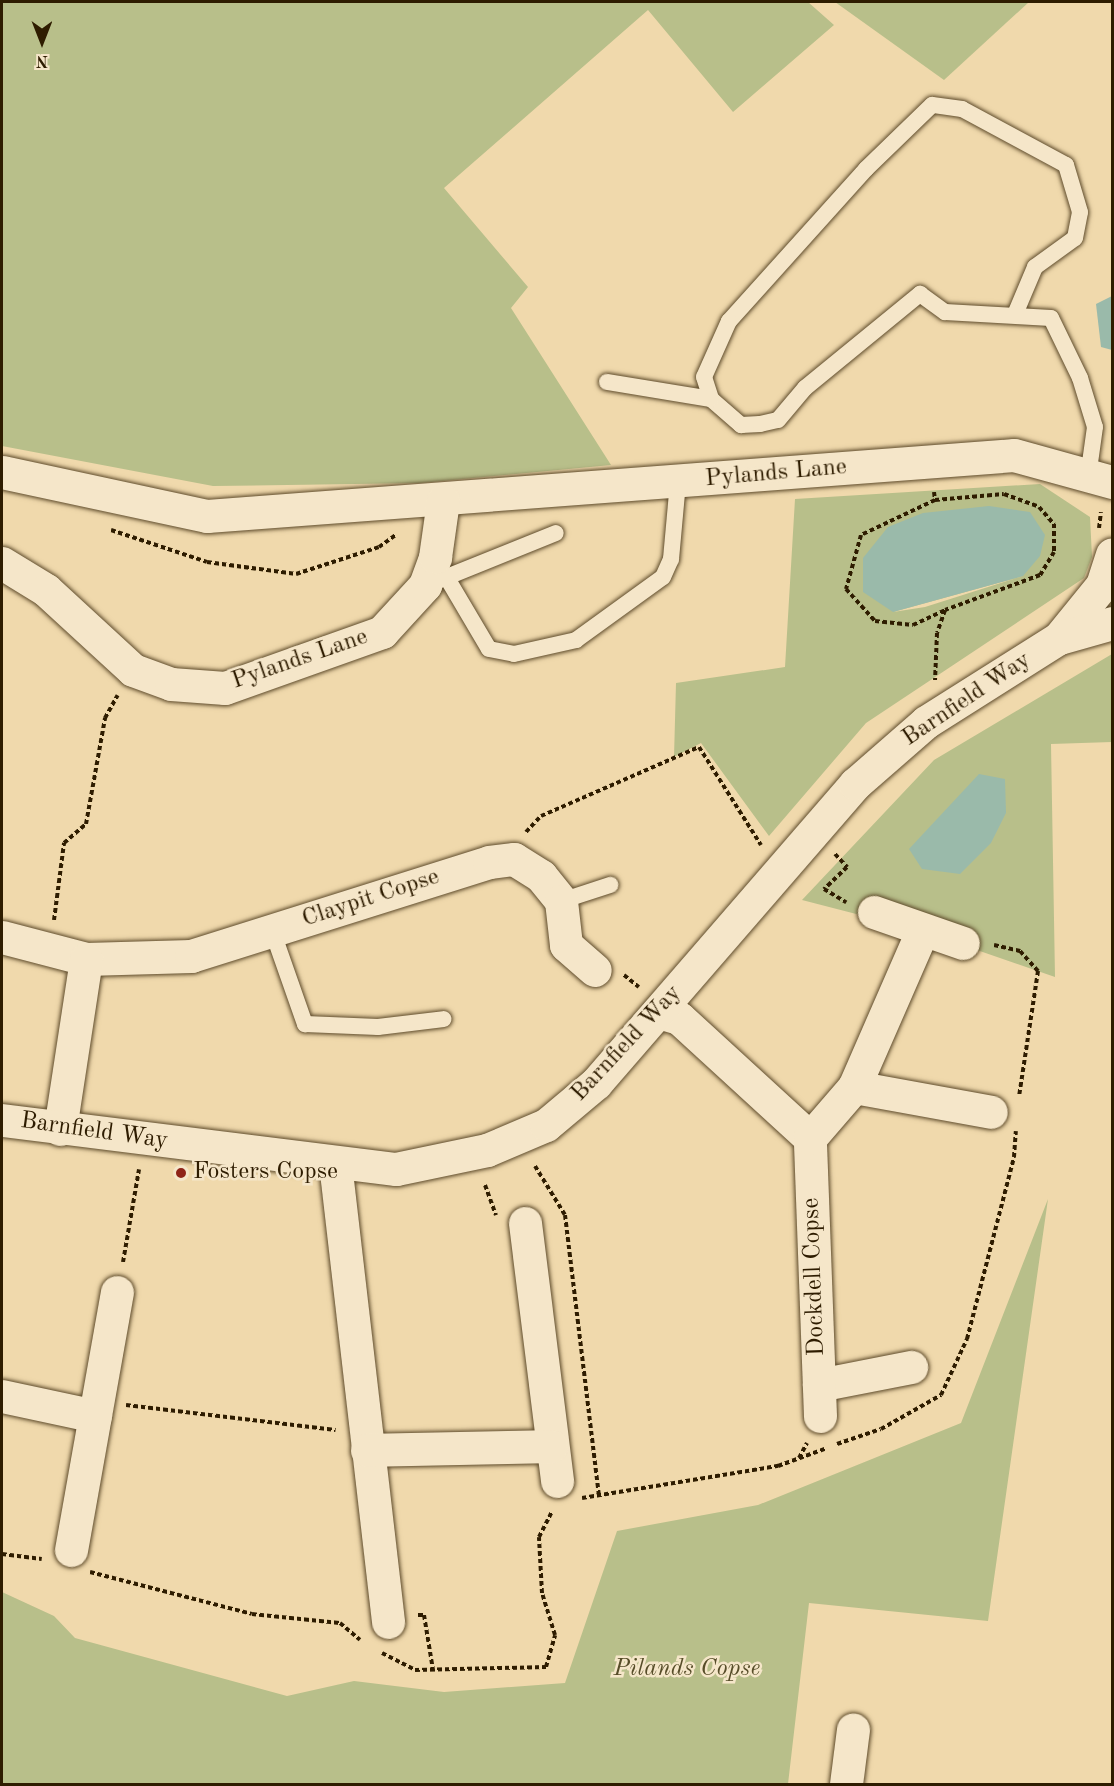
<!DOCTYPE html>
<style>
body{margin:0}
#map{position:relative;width:1114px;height:1786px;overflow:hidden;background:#f0d9ac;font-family:"Old Standard TT",serif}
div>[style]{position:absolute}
.green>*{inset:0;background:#b8bf8a}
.water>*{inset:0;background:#9abaaa}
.path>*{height:4px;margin-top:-2px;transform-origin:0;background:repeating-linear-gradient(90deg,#2e1c00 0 4.5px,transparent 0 7.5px)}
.roads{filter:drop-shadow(0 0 2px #5e4b2b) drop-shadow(0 0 2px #5e4b2b)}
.service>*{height:16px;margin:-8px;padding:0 8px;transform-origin:8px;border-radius:8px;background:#f5e6c9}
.minor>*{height:33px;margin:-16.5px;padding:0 16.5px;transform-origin:16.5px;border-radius:16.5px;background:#f5e6c9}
.tertiary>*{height:33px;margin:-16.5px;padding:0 16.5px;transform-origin:16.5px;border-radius:16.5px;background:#f5e6c9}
.dots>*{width:16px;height:16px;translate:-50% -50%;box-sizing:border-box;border:3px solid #f5e6c9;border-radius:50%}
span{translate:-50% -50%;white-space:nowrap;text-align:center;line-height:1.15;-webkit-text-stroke:5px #f5e6c9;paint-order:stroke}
.street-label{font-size:24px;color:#2e1c00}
.poi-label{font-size:24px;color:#2e1c00}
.left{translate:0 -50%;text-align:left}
.park-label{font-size:24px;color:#574d29;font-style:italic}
.frame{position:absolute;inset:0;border:3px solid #2e1c00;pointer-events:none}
.north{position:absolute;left:12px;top:12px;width:60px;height:60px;-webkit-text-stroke:4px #f5e6c9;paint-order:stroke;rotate:180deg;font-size:16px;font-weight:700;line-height:24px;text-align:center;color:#2e1c00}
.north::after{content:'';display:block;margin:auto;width:21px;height:27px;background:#2e1c00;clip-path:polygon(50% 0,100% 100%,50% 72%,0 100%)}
</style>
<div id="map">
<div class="green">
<i style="clip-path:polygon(2px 2px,808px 2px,834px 25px,733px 112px,648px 10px,444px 188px,528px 287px,511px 308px,611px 465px,421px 483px,213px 486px,2px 446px)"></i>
<i style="clip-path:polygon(835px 2px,1029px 2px,944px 80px)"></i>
<i style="clip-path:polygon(evenodd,1040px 484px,1090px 517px,1092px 557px,1084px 578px,866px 723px,769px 836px,701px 743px,674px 757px,676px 683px,785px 667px,795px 499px,1040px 484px,1023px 576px,925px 607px,893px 612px,1023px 576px)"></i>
<i style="clip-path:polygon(1112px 654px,1112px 742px,1051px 744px,1055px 977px,922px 931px,802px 900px,934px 760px)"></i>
<i style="clip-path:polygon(1048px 1199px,988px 1621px,809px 1603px,788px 1784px,2px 1784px,2px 1592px,54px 1616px,75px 1638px,287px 1696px,354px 1681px,444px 1692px,565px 1683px,617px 1531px,758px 1505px,961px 1423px)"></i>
</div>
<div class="water">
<i style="clip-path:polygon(1112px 296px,1112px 350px,1101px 347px,1096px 304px)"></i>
<i style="clip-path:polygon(989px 506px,1030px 512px,1045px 535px,1040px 556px,1023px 576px,893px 612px,863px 592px,863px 558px,888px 527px,923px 513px)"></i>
<i style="clip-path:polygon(979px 774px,1005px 779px,1006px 813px,991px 843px,960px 874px,922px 869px,909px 849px)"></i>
</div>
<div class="path">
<i style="left:934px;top:492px;width:8px;rotate:83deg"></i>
<i style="left:935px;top:500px;width:69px;rotate:-5deg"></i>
<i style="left:1004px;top:494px;width:37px;rotate:20deg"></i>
<i style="left:1039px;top:507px;width:23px;rotate:49deg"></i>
<i style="left:1054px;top:524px;width:28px;rotate:90deg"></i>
<i style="left:1054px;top:552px;width:27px;rotate:121deg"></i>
<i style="left:1040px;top:575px;width:101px;rotate:159.8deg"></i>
<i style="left:945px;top:610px;width:24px;rotate:109deg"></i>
<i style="left:937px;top:633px;width:47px;rotate:92.4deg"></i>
<i style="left:935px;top:500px;width:82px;rotate:154.7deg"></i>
<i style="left:861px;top:535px;width:56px;rotate:105.5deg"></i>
<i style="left:846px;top:589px;width:43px;rotate:47.8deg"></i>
<i style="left:875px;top:621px;width:38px;rotate:6deg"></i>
<i style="left:913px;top:625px;width:35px;rotate:-25deg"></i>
<i style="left:1099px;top:528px;width:16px;rotate:-83deg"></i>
<i style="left:111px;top:530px;width:101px;rotate:18.4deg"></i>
<i style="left:207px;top:562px;width:90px;rotate:7.7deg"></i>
<i style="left:296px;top:574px;width:87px;rotate:-18deg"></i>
<i style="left:379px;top:547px;width:22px;rotate:-36deg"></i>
<i style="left:526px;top:832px;width:22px;rotate:-47deg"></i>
<i style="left:541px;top:816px;width:172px;rotate:-23.6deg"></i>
<i style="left:699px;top:747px;width:116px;rotate:57.7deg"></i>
<i style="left:835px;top:854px;width:18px;rotate:47deg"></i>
<i style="left:847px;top:867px;width:32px;rotate:136deg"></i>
<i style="left:824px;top:889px;width:26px;rotate:31deg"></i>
<i style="left:54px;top:920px;width:78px;rotate:-82.6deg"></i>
<i style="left:64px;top:843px;width:29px;rotate:-41deg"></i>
<i style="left:86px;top:824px;width:108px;rotate:-79.8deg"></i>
<i style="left:105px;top:718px;width:26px;rotate:-61deg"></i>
<i style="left:994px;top:945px;width:27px;rotate:13deg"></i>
<i style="left:1020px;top:951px;width:27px;rotate:48deg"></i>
<i style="left:1038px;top:971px;width:127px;rotate:98.6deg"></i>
<i style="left:624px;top:975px;width:19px;rotate:39deg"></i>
<i style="left:535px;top:1166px;width:57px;rotate:58.5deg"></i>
<i style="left:565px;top:1215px;width:282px;rotate:83.1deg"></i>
<i style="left:485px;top:1185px;width:32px;rotate:70deg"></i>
<i style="left:123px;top:1262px;width:94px;rotate:-80.2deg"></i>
<i style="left:126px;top:1405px;width:211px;rotate:6.8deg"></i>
<i style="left:837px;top:1444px;width:46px;rotate:-18.8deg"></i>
<i style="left:881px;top:1429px;width:69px;rotate:-29.5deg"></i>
<i style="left:941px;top:1395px;width:62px;rotate:-65.1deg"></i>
<i style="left:967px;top:1339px;width:188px;rotate:-75.5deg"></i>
<i style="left:1014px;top:1157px;width:26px;rotate:-86deg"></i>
<i style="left:799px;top:1458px;width:17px;rotate:-62deg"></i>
<i style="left:582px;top:1498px;width:199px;rotate:-9.3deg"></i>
<i style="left:778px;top:1466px;width:52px;rotate:-20.2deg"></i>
<i style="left:2px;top:1554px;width:40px;rotate:7.1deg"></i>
<i style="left:90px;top:1572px;width:167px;rotate:14.5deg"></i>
<i style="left:252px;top:1614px;width:88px;rotate:5.8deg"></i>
<i style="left:340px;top:1623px;width:26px;rotate:40deg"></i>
<i style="left:418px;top:1615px;width:6px"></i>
<i style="left:424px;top:1615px;width:56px;rotate:80.7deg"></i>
<i style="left:382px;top:1653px;width:37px;rotate:27deg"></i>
<i style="left:415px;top:1670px;width:131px;rotate:-1.3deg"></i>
<i style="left:546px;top:1667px;width:33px;rotate:-74deg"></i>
<i style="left:555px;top:1635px;width:44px;rotate:-107.2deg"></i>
<i style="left:542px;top:1593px;width:56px;rotate:-93.1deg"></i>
<i style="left:539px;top:1537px;width:28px;rotate:-63deg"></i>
</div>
<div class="roads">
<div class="service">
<i style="left:1016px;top:312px;width:49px;rotate:-67.1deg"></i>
<i style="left:1035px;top:267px;width:49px;rotate:-35.9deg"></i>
<i style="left:1075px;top:238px;width:26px;rotate:-79deg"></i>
<i style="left:1080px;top:212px;width:49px;rotate:-106.6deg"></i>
<i style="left:1066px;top:165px;width:118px;rotate:-151.7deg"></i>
<i style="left:962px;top:109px;width:30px;rotate:-172deg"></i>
<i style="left:932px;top:105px;width:92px;rotate:135.9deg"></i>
<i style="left:866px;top:169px;width:205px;rotate:132deg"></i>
<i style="left:729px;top:321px;width:61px;rotate:114.1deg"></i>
<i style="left:704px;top:377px;width:23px;rotate:72deg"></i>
<i style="left:711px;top:399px;width:40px;rotate:41deg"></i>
<i style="left:741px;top:425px;width:19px;rotate:-3deg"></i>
<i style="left:760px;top:424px;width:18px;rotate:-13deg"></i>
<i style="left:778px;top:420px;width:42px;rotate:-49.8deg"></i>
<i style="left:805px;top:388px;width:149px;rotate:-39.3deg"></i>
<i style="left:920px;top:294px;width:31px;rotate:36deg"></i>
<i style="left:945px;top:312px;width:106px;rotate:3.2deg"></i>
<i style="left:1051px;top:318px;width:67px;rotate:64.2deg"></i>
<i style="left:1080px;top:378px;width:51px;rotate:73deg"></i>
<i style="left:1095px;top:427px;width:50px;rotate:98deg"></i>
<i style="left:607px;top:382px;width:105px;rotate:9.3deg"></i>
<i style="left:447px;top:578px;width:82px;rotate:59.4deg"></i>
<i style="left:489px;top:649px;width:25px;rotate:11deg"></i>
<i style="left:514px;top:654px;width:64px;rotate:-12.7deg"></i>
<i style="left:576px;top:640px;width:107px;rotate:-35.9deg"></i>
<i style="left:663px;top:577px;width:20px;rotate:-66deg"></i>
<i style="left:671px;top:559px;width:77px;rotate:-84.8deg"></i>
<i style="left:437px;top:581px;width:128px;rotate:-22deg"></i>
<i style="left:561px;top:901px;width:52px;rotate:-18.1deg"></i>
<i style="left:272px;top:930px;width:100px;rotate:70.7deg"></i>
<i style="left:305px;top:1024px;width:73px;rotate:2.4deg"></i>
<i style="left:378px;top:1027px;width:66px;rotate:-6.9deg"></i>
</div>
<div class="minor">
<i style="left:2px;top:472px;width:210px;rotate:12.1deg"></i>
<i style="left:207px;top:516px;width:809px;rotate:-4.32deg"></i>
<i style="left:1014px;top:455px;width:102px;rotate:15.4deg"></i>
<i style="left:2px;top:563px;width:52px;rotate:31.5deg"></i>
<i style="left:46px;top:590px;width:118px;rotate:42.6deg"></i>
<i style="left:133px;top:670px;width:40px;rotate:20.2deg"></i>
<i style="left:171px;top:684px;width:54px;rotate:4.2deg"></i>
<i style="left:225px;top:688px;width:167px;rotate:-19.6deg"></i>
<i style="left:382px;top:632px;width:64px;rotate:-47.5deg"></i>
<i style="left:425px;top:585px;width:30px;rotate:-70deg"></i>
<i style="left:435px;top:557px;width:57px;rotate:-81.9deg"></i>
<i style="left:874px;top:912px;width:94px;rotate:19.2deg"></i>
<i style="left:2px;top:937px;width:87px;rotate:14.7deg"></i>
<i style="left:86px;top:959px;width:105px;rotate:-1.6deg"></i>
<i style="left:191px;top:956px;width:312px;rotate:-17.5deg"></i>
<i style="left:489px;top:862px;width:25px;rotate:-7deg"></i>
<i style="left:514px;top:859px;width:32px;rotate:32deg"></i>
<i style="left:541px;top:876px;width:32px;rotate:51deg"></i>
<i style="left:561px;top:901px;width:44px;rotate:83.5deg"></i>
<i style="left:566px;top:945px;width:38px;rotate:41deg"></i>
<i style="left:658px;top:1012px;width:22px;rotate:16deg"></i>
<i style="left:679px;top:1018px;width:178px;rotate:42.5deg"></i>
<i style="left:854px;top:1087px;width:139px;rotate:10.3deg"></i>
<i style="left:60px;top:1129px;width:172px;rotate:-81.3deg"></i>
<i style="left:335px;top:1163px;width:462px;rotate:83.4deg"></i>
<i style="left:525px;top:1223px;width:260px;rotate:82.9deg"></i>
<i style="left:819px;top:1385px;width:94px;rotate:-11.1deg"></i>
<i style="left:2px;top:1396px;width:95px;rotate:12.1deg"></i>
<i style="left:820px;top:1416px;width:278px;rotate:-92.1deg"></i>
<i style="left:810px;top:1138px;width:67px;rotate:-49.2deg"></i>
<i style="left:854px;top:1087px;width:170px;rotate:-66.4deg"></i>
<i style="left:367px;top:1450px;width:184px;rotate:-1.2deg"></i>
<i style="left:71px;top:1550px;width:262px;rotate:-79.9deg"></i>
<i style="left:846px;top:1784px;width:55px;rotate:-82.7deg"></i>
</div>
<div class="tertiary">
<i style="left:1059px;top:638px;width:68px;rotate:-50.9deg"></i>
<i style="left:1102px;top:585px;width:32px;rotate:-72deg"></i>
<i style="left:2px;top:1120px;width:397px;rotate:7.1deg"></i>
<i style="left:396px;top:1169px;width:93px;rotate:-11.8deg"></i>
<i style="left:487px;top:1150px;width:64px;rotate:-23deg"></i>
<i style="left:546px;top:1125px;width:65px;rotate:-40deg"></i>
<i style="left:596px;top:1083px;width:396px;rotate:-49.1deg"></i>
<i style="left:855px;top:784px;width:94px;rotate:-41.1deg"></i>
<i style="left:926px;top:722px;width:157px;rotate:-32.3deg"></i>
<i style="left:1059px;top:638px;width:55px;rotate:-15.8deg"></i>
</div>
</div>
<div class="dots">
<i style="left:181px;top:1173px;background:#8f2418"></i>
</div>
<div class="street-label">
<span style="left:776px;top:474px;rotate:-5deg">Pylands Lane</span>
<span style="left:300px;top:660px;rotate:-19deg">Pylands Lane</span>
<span style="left:967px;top:700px;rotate:-34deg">Barnfield Way</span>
<span style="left:371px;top:899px;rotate:-18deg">Claypit Copse</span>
<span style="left:627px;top:1044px;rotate:-47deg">Barnfield Way</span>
<span style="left:94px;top:1132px;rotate:8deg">Barnfield Way</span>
<span style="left:815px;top:1277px;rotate:-92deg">Dockdell Copse</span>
</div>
<div class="poi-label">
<span class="left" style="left:193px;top:1173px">Fosters Copse</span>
</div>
<div class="park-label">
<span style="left:687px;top:1670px">Pilands Copse</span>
</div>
<div class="frame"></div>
<div class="north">N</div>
</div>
